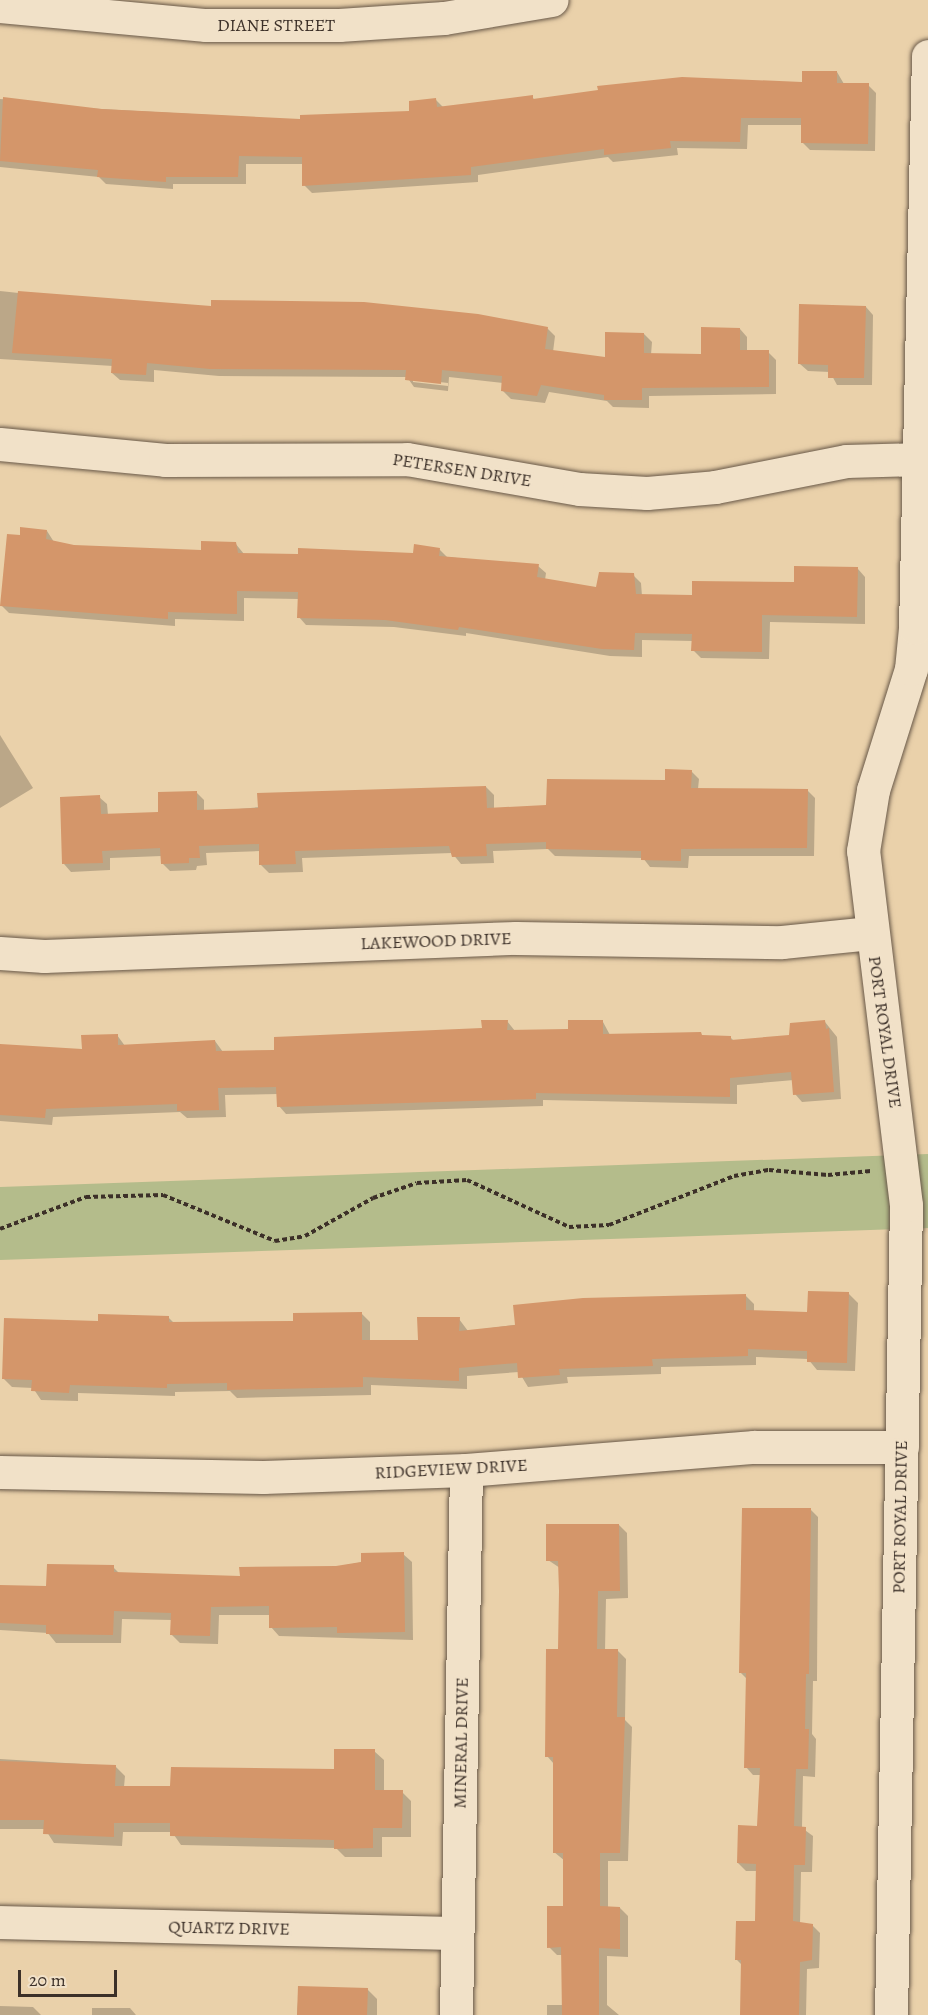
<!DOCTYPE html>
<style>
body{margin:0}
#map{position:relative;width:928px;height:2015px;overflow:hidden;background:#ead1aa;font-family:Alegreya,serif}
div>[style]{position:absolute}
.green>*{inset:0;background:#b4bc8b}
.shadow>*{inset:0;background:#0003}
.building>*{inset:0;background:#d4966a}
.path>*{height:4px;margin-top:-2px;transform-origin:0;background:repeating-linear-gradient(90deg,#3c3028 0 4.5px,transparent 0 7.5px)}
.roads{filter:drop-shadow(0 0 2px #685848) drop-shadow(0 0 2px #685848)}
.minor>*{height:33px;margin:-16.5px;padding:0 16.5px;transform-origin:16.5px;border-radius:16.5px;background:#f1e1c8}
span{translate:-50% -50%;white-space:nowrap;text-align:center;line-height:1.15;-webkit-text-stroke:4.5px #f1e1c8;paint-order:stroke}
.street-label{font-size:18px;color:#3c3028}
.scale{position:absolute;left:18px;top:1970px;width:99px;height:27px;box-sizing:border-box;border:3px solid #3c3028;border-top:0;padding-left:8px;font-size:18px;line-height:21px;white-space:nowrap;color:#3c3028;-webkit-text-stroke:4px #f1e1c8;paint-order:stroke}
</style>
<div id="map">
<div class="green">
<i style="clip-path:polygon(928px 1154px,928px 1228px,0 1260px,0 1187px)"></i>
</div>
<div class="shadow">
<i style="clip-path:polygon(837px 72px,844px 84px,868px 85px,876px 93px,875px 151px,810px 150px,802px 142px,802px 125px,748px 125px,747px 149px,677px 148px,678px 155px,613px 162px,608px 157px,478px 175px,478px 182px,312px 193px,304px 185px,303px 164px,246px 164px,246px 184px,173px 184px,173px 189px,106px 184px,99px 177px,0 167px,0 99px,42px 102px,46px 106px,302px 120px,411px 112px,435px 99px,444px 108px,532px 97px,535px 100px,803px 84px)"></i>
<i style="clip-path:polygon(evenodd,0 291px,84px 300px,547px 328px,555px 336px,553px 352px,606px 359px,644px 334px,652px 342px,651px 355px,703px 356px,740px 329px,747px 337px,747px 352px,768px 352px,776px 360px,776px 394px,649px 396px,649px 408px,613px 407px,607px 401px,549px 392px,545px 403px,511px 399px,503px 391px,503px 383px,449px 377px,448px 391px,414px 387px,407px 377px,219px 376px,154px 370px,154px 382px,120px 380px,112px 373px,113px 366px,0 359px,0 291px,413px 379px,448px 383px,448px 386px,413px 382px,413px 379px)"></i>
<i style="clip-path:polygon(866px 307px,873px 315px,872px 385px,837px 385px,830px 372px,808px 371px,800px 364px)"></i>
<i style="clip-path:polygon(47px 531px,54px 542px,73px 546px,202px 552px,235px 543px,244px 554px,414px 554px,439px 549px,447px 557px,538px 566px,546px 573px,545px 580px,597px 589px,633px 575px,641px 583px,642px 596px,693px 597px,795px 583px,858px 569px,865px 577px,865px 624px,770px 622px,769px 659px,701px 658px,693px 650px,693px 641px,642px 640px,642px 657px,610px 656px,466px 633px,466px 636px,394px 627px,306px 625px,299px 617px,299px 599px,244px 598px,244px 621px,175px 619px,175px 626px,9px 613px,1px 605px,21px 537px)"></i>
<i style="clip-path:polygon(0 735px,33px 788px,0 808px)"></i>
<i style="clip-path:polygon(691px 771px,699px 779px,698px 789px,807px 790px,815px 798px,814px 856px,689px 856px,688px 868px,650px 867px,643px 858px,555px 856px,548px 849px,493px 851px,494px 863px,461px 864px,452px 853px,302px 858px,303px 872px,269px 873px,261px 865px,260px 851px,206px 853px,207px 865px,197px 866px,196px 870px,170px 871px,162px 863px,162px 856px,110px 858px,110px 870px,71px 872px,64px 864px,99px 797px,107px 804px,108px 815px,159px 813px,196px 792px,204px 800px,204px 812px,486px 787px,494px 795px,494px 809px,548px 807px,667px 782px)"></i>
<i style="clip-path:polygon(507px 1021px,515px 1031px,569px 1031px,603px 1022px,610px 1035px,730px 1037px,734px 1041px,791px 1037px,825px 1022px,837px 1037px,841px 1099px,802px 1102px,795px 1094px,794px 1080px,737px 1085px,737px 1104px,543px 1100px,543px 1106px,286px 1114px,279px 1106px,278px 1094px,225px 1095px,226px 1117px,187px 1118px,180px 1112px,53px 1117px,52px 1125px,0 1121px,0 1045px,83px 1051px,117px 1035px,125px 1046px,215px 1041px,223px 1052px,276px 1052px,483px 1030px)"></i>
<i style="clip-path:polygon(849px 1294px,858px 1303px,855px 1371px,817px 1370px,808px 1359px,756px 1357px,756px 1365px,661px 1367px,661px 1374px,567px 1377px,568px 1383px,528px 1387px,519px 1372px,467px 1376px,467px 1389px,371px 1385px,371px 1395px,237px 1398px,230px 1391px,175px 1392px,175px 1396px,78px 1393px,78px 1401px,41px 1400px,33px 1388px,12px 1387px,3px 1378px,99px 1323px,168px 1317px,175px 1324px,294px 1323px,361px 1313px,370px 1322px,370px 1341px,419px 1341px,459px 1319px,468px 1331px,745px 1295px,754px 1304px,754px 1312px,808px 1314px)"></i>
<i style="clip-path:polygon(811px 1510px,818px 1517px,817px 1681px,813px 1681px,812px 1734px,816px 1739px,815px 1777px,803px 1776px,802px 1828px,813px 1836px,812px 1872px,801px 1872px,800px 1924px,812px 1925px,820px 1933px,819px 1968px,807px 1969px,806px 2015px,742px 2015px,743px 1966px,737px 1960px,756px 1922px,757px 1871px,746px 1871px,738px 1863px,759px 1828px,761px 1775px,753px 1775px,746px 1767px,747px 1679px,740px 1672px)"></i>
<i style="clip-path:polygon(619px 1525px,627px 1533px,628px 1598px,606px 1599px,605px 1651px,618px 1651px,626px 1659px,625px 1720px,632px 1727px,628px 1861px,608px 1861px,608px 1908px,620px 1908px,628px 1916px,628px 1957px,607px 1956px,607px 2005px,619px 2015px,547px 2015px,547px 2005px,563px 2005px,563px 1955px,557px 1955px,549px 1947px,565px 1908px,565px 1861px,554px 1852px,554px 1764px,547px 1756px,559px 1650px,560px 1568px,548px 1560px)"></i>
<i style="clip-path:polygon(403px 1554px,412px 1562px,413px 1640px,279px 1636px,271px 1627px,270px 1615px,219px 1615px,218px 1644px,180px 1643px,171px 1634px,172px 1620px,122px 1619px,121px 1643px,56px 1643px,48px 1633px,0 1630px,0 1586px,48px 1588px,113px 1567px,120px 1574px,241px 1577px,337px 1567px)"></i>
<i style="clip-path:polygon(374px 1751px,384px 1760px,384px 1792px,402px 1792px,411px 1801px,411px 1837px,382px 1837px,382px 1857px,345px 1857px,336px 1848px,181px 1845px,172px 1832px,123px 1832px,122px 1846px,54px 1843px,45px 1829px,0 1829px,0 1759px,115px 1766px,125px 1776px,124px 1787px,172px 1787px,335px 1771px)"></i>
<i style="clip-path:polygon(299px 1987px,367px 1989px,377px 1999px,377px 2015px,297px 2015px)"></i>
<i style="clip-path:polygon(0 2006px,33px 2007px,41px 2015px,0 2015px)"></i>
<i style="clip-path:polygon(92px 2008px,130px 2008px,136px 2015px,92px 2015px)"></i>
</div>
<div class="building">
<i style="clip-path:polygon(802px 71px,837px 71px,837px 83px,869px 83px,868px 144px,801px 143px,801px 118px,741px 118px,740px 142px,670px 141px,671px 148px,604px 155px,604px 149px,471px 167px,471px 175px,302px 186px,302px 157px,239px 156px,238px 177px,166px 177px,166px 182px,97px 177px,98px 170px,0 161px,3px 97px,102px 109px,300px 119px,300px 115px,409px 111px,409px 101px,436px 98px,437px 107px,533px 95px,533px 99px,598px 90px,597px 86px,682px 77px,802px 82px)"></i>
<i style="clip-path:polygon(18px 291px,211px 306px,211px 300px,364px 302px,478px 314px,548px 327px,545px 349px,605px 357px,605px 332px,644px 333px,644px 353px,701px 354px,701px 327px,740px 328px,740px 350px,769px 350px,769px 387px,642px 388px,642px 400px,604px 400px,604px 395px,541px 385px,537px 396px,501px 391px,502px 376px,442px 370px,441px 384px,405px 380px,406px 370px,210px 369px,147px 363px,146px 375px,111px 373px,112px 359px,12px 353px)"></i>
<i style="clip-path:polygon(799px 304px,866px 306px,864px 378px,828px 378px,828px 365px,798px 364px)"></i>
<i style="clip-path:polygon(20px 527px,47px 530px,46px 539px,74px 545px,201px 550px,201px 541px,236px 542px,238px 553px,298px 554px,298px 548px,413px 553px,414px 544px,440px 548px,439px 556px,539px 564px,537px 577px,596px 587px,599px 572px,634px 573px,636px 594px,692px 595px,692px 581px,794px 582px,794px 566px,858px 567px,857px 617px,762px 615px,762px 652px,691px 651px,692px 634px,635px 633px,634px 650px,602px 649px,459px 627px,458px 630px,385px 620px,297px 618px,298px 592px,237px 591px,237px 614px,168px 612px,168px 619px,0 606px,7px 534px,20px 535px)"></i>
<i style="clip-path:polygon(665px 769px,692px 770px,691px 788px,808px 789px,807px 848px,681px 849px,681px 861px,641px 860px,641px 851px,546px 849px,546px 842px,486px 844px,487px 856px,452px 857px,449px 846px,295px 851px,296px 864px,259px 865px,259px 844px,199px 846px,200px 858px,189px 858px,189px 863px,161px 864px,160px 848px,102px 851px,103px 863px,62px 864px,60px 797px,100px 795px,101px 814px,158px 812px,158px 792px,197px 791px,197px 810px,258px 808px,257px 793px,486px 786px,487px 808px,546px 805px,547px 779px,665px 780px)"></i>
<i style="clip-path:polygon(481px 1020px,508px 1020px,507px 1030px,568px 1029px,568px 1020px,603px 1020px,603px 1034px,701px 1032px,702px 1035px,731px 1036px,731px 1040px,789px 1035px,790px 1023px,825px 1020px,826px 1029px,829px 1028px,834px 1092px,793px 1095px,791px 1072px,730px 1078px,730px 1097px,536px 1093px,536px 1099px,277px 1107px,276px 1087px,218px 1088px,219px 1110px,177px 1111px,177px 1104px,46px 1109px,45px 1118px,0 1115px,0 1044px,82px 1049px,81px 1035px,118px 1034px,118px 1045px,215px 1040px,216px 1051px,274px 1050px,274px 1037px,482px 1028px)"></i>
<i style="clip-path:polygon(808px 1291px,849px 1292px,847px 1363px,807px 1362px,807px 1351px,748px 1349px,748px 1356px,652px 1359px,653px 1366px,559px 1369px,560px 1375px,518px 1378px,517px 1363px,459px 1368px,459px 1381px,363px 1377px,363px 1387px,227px 1390px,227px 1383px,167px 1384px,167px 1388px,70px 1385px,69px 1393px,31px 1391px,32px 1380px,2px 1379px,4px 1318px,98px 1321px,98px 1314px,169px 1316px,169px 1322px,293px 1321px,293px 1313px,362px 1312px,362px 1340px,418px 1340px,417px 1317px,460px 1317px,459px 1331px,515px 1325px,513px 1305px,583px 1298px,746px 1294px,746px 1310px,807px 1312px)"></i>
<i style="clip-path:polygon(742px 1508px,811px 1508px,809px 1674px,806px 1674px,805px 1729px,809px 1729px,808px 1769px,796px 1769px,794px 1826px,806px 1827px,805px 1865px,794px 1865px,793px 1921px,813px 1924px,812px 1960px,800px 1962px,799px 2015px,740px 2015px,741px 1960px,735px 1960px,736px 1921px,755px 1921px,756px 1864px,737px 1863px,738px 1825px,757px 1826px,760px 1768px,744px 1768px,746px 1673px,739px 1673px)"></i>
<i style="clip-path:polygon(546px 1524px,619px 1524px,620px 1591px,598px 1591px,597px 1649px,618px 1649px,617px 1717px,625px 1717px,620px 1853px,600px 1853px,600px 1906px,620px 1907px,620px 1949px,599px 1948px,599px 2015px,562px 2015px,561px 1947px,547px 1948px,547px 1906px,563px 1906px,563px 1853px,553px 1853px,553px 1757px,545px 1757px,546px 1649px,558px 1649px,559px 1591px,558px 1561px,546px 1561px)"></i>
<i style="clip-path:polygon(404px 1552px,405px 1632px,337px 1633px,337px 1627px,269px 1628px,269px 1606px,211px 1607px,210px 1636px,170px 1635px,171px 1613px,114px 1611px,113px 1635px,46px 1634px,46px 1625px,0 1623px,0 1585px,46px 1586px,47px 1564px,114px 1565px,114px 1572px,240px 1576px,239px 1567px,336px 1566px,361px 1562px,361px 1553px)"></i>
<i style="clip-path:polygon(334px 1749px,375px 1749px,375px 1790px,403px 1790px,402px 1828px,373px 1828px,373px 1848px,334px 1849px,334px 1840px,170px 1836px,170px 1823px,114px 1823px,114px 1837px,43px 1834px,44px 1820px,0 1820px,0 1761px,116px 1765px,115px 1786px,170px 1786px,171px 1767px,334px 1769px)"></i>
<i style="clip-path:polygon(298px 1986px,368px 1988px,367px 2015px,297px 2015px)"></i>
</div>
<div class="path">
<i style="left:0;top:1229px;width:92px;rotate:-20.4deg"></i>
<i style="left:86px;top:1197px;width:77px;rotate:-1.5deg"></i>
<i style="left:163px;top:1195px;width:121px;rotate:22.3deg"></i>
<i style="left:275px;top:1241px;width:30px;rotate:-9deg"></i>
<i style="left:305px;top:1236px;width:78px;rotate:-29.2deg"></i>
<i style="left:373px;top:1198px;width:46px;rotate:-18.8deg"></i>
<i style="left:417px;top:1183px;width:50px;rotate:-3.4deg"></i>
<i style="left:467px;top:1180px;width:112px;rotate:24.7deg"></i>
<i style="left:569px;top:1227px;width:40px;rotate:-2.9deg"></i>
<i style="left:609px;top:1225px;width:134px;rotate:-21.4deg"></i>
<i style="left:734px;top:1176px;width:36px;rotate:-10deg"></i>
<i style="left:769px;top:1170px;width:59px;rotate:4.8deg"></i>
<i style="left:828px;top:1175px;width:43px;rotate:-5.3deg"></i>
</div>
<div class="roads">
<div class="minor">
<i style="left:0;top:6px;width:207px;rotate:5.3deg"></i>
<i style="left:206px;top:25px;width:133px"></i>
<i style="left:339px;top:25px;width:105px;rotate:-3.8deg"></i>
<i style="left:444px;top:18px;width:109px;rotate:-9.5deg"></i>
<i style="left:0;top:444px;width:166px;rotate:5.5deg"></i>
<i style="left:165px;top:460px;width:242px;rotate:-0.2deg"></i>
<i style="left:407px;top:459px;width:175px;rotate:9.9deg"></i>
<i style="left:579px;top:489px;width:68px;rotate:3.4deg"></i>
<i style="left:647px;top:493px;width:68px;rotate:-5deg"></i>
<i style="left:715px;top:487px;width:134px;rotate:-11.2deg"></i>
<i style="left:846px;top:461px;width:75px;rotate:-1.5deg"></i>
<i style="left:0;top:953px;width:44px;rotate:3.9deg"></i>
<i style="left:44px;top:956px;width:472px;rotate:-2.2deg"></i>
<i style="left:516px;top:938px;width:266px;rotate:0.9deg"></i>
<i style="left:782px;top:942px;width:89px;rotate:-5.8deg"></i>
<i style="left:0;top:1472px;width:263px;rotate:1.1deg"></i>
<i style="left:263px;top:1477px;width:203px;rotate:-2deg"></i>
<i style="left:466px;top:1470px;width:289px;rotate:-4.6deg"></i>
<i style="left:754px;top:1447px;width:148px"></i>
<i style="left:0;top:1922px;width:457px;rotate:1.4deg"></i>
<i style="left:456px;top:2015px;width:545px;rotate:-88.95deg"></i>
<i style="left:891px;top:2015px;width:810px;rotate:-88.94deg"></i>
<i style="left:906px;top:1205px;width:357px;rotate:-96.9deg"></i>
<i style="left:863px;top:851px;width:62px;rotate:-80.7deg"></i>
<i style="left:873px;top:790px;width:127px;rotate:-72.6deg"></i>
<i style="left:911px;top:669px;width:41px;rotate:-84.4deg"></i>
<i style="left:915px;top:628px;width:572px;rotate:-88.7deg"></i>
</div>
</div>
<div class="street-label">
<span style="left:276px;top:25px">DIANE STREET</span>
<span style="left:462px;top:470px;rotate:9deg">PETERSEN DRIVE</span>
<span style="left:436px;top:941px;rotate:-2deg">LAKEWOOD DRIVE</span>
<span style="left:885px;top:1032px;rotate:82deg">PORT ROYAL DRIVE</span>
<span style="left:451px;top:1469px;rotate:-3deg">RIDGEVIEW DRIVE</span>
<span style="left:900px;top:1517px;rotate:-89deg">PORT ROYAL DRIVE</span>
<span style="left:461px;top:1743px;rotate:-89deg">MINERAL DRIVE</span>
<span style="left:229px;top:1928px;rotate:1deg">QUARTZ DRIVE</span>
</div>
<div class="scale">20 m</div>
</div>
